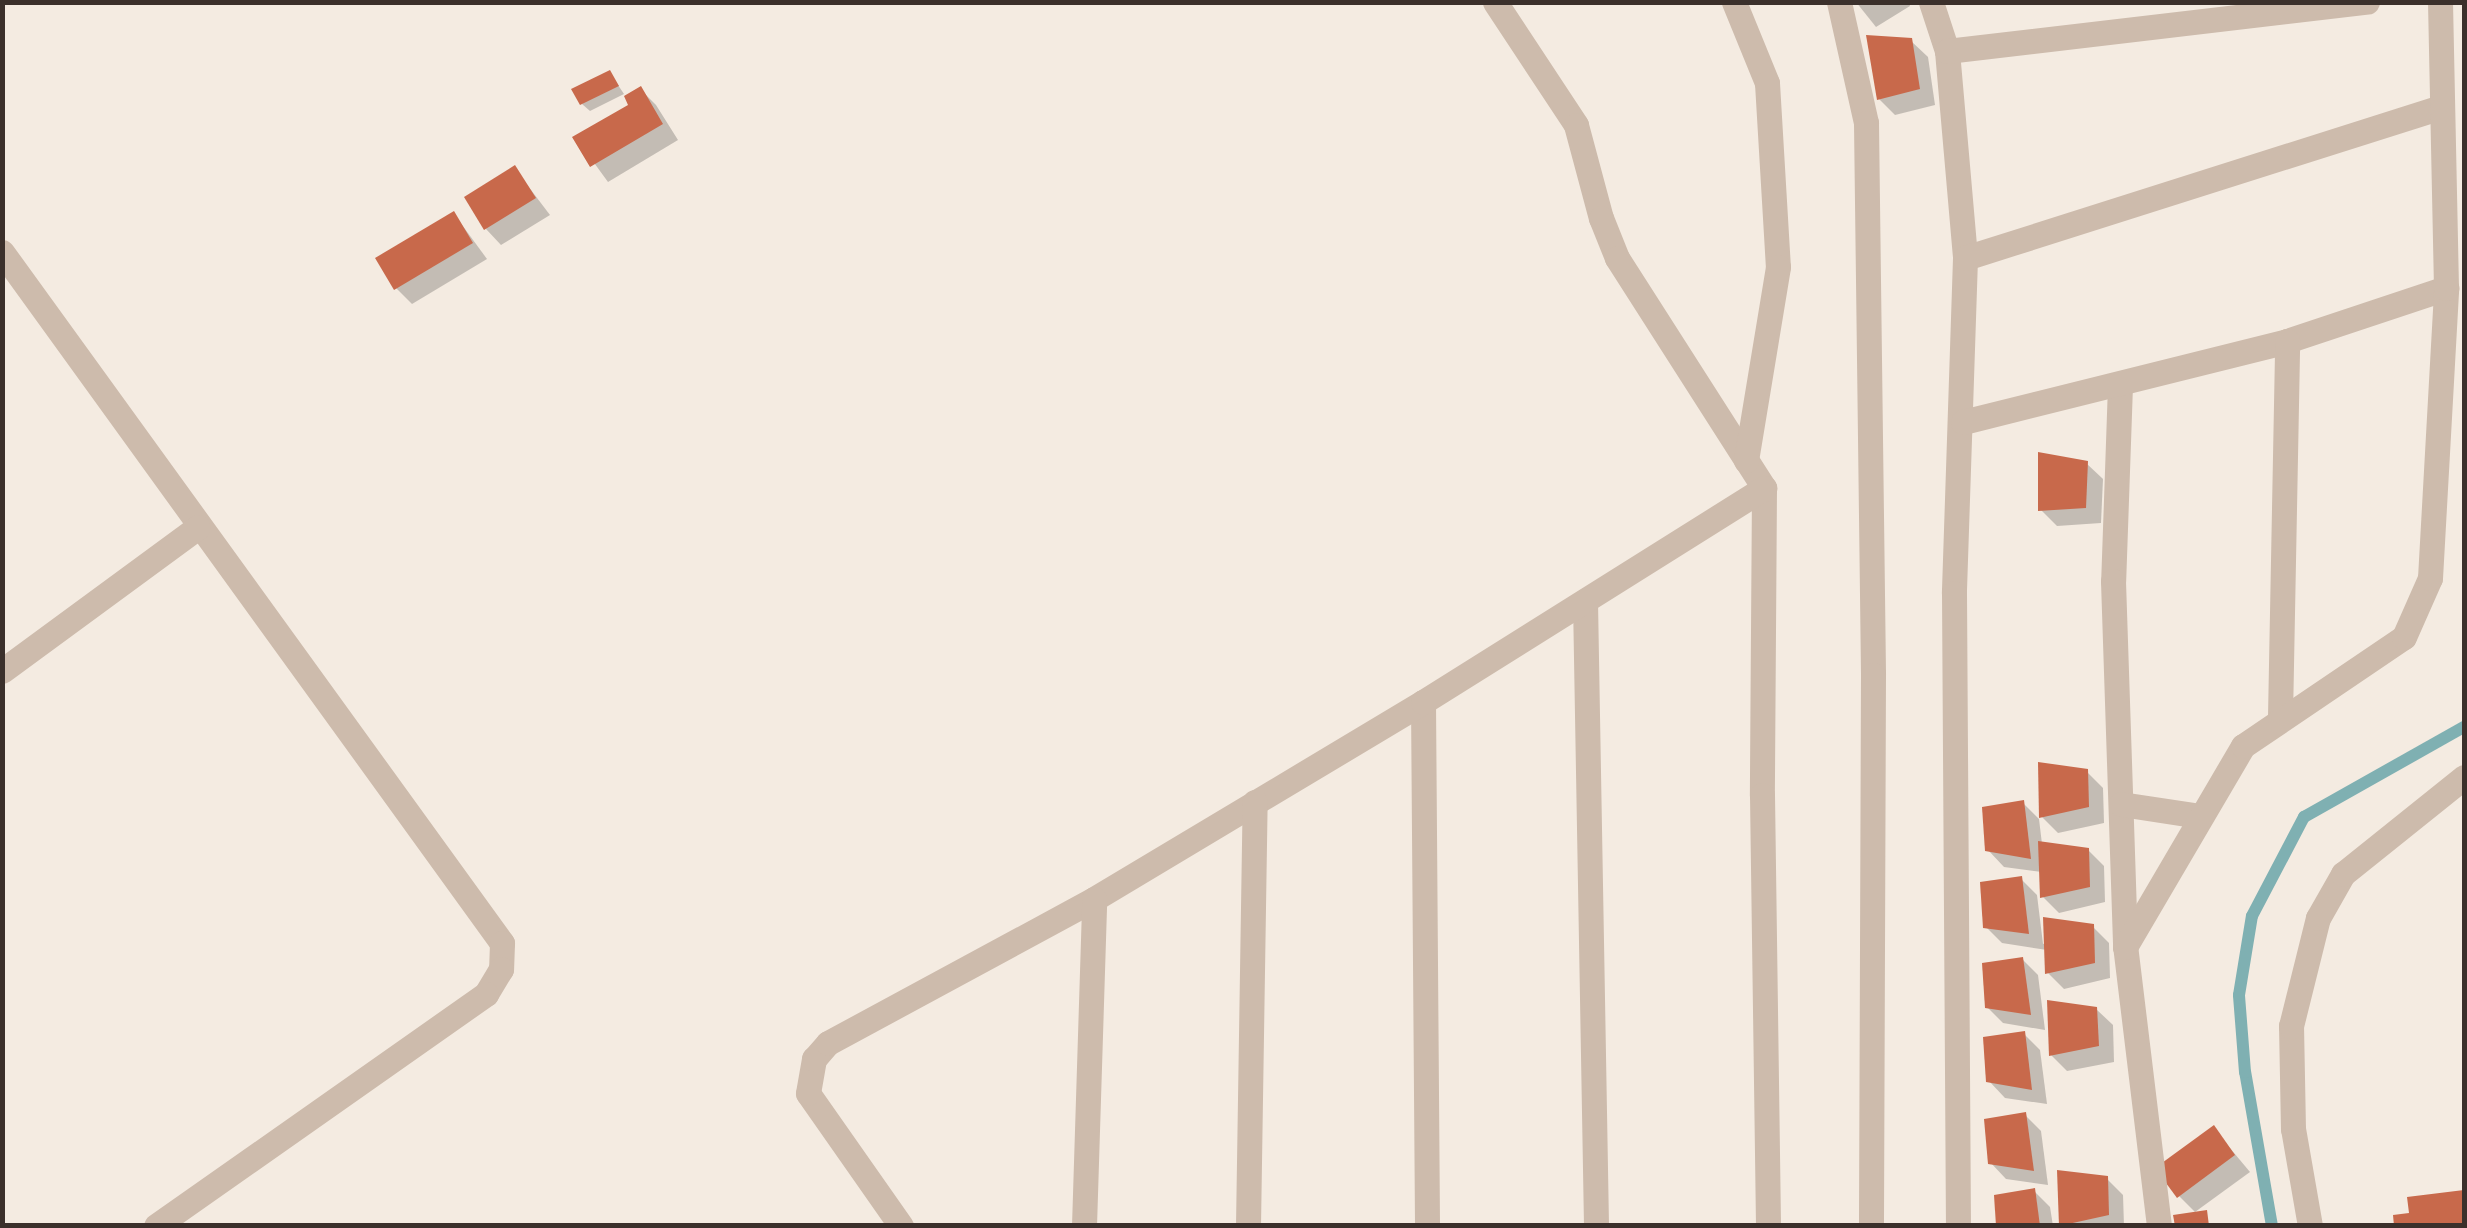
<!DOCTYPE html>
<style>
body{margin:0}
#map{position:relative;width:2467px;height:1228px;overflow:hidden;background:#f4ebe1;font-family:Poppins,sans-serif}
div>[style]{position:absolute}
.shadow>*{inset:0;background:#0003}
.stream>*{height:12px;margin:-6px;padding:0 6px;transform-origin:6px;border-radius:6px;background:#7fb0b2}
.building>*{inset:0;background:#c8694b}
.minor>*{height:25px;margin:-12.5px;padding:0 12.5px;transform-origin:12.5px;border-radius:12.5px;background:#cdbbac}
span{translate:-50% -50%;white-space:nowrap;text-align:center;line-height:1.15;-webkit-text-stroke:8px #fbf5ee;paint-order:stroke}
.frame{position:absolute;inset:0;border:5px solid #3b302b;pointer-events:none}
</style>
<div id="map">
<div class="shadow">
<i style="clip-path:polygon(1856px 2px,1909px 2px,1910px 6px,1876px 27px)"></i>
<i style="clip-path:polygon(1911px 41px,1928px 57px,1935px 105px,1895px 115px,1879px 99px)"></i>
<i style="clip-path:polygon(610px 73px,624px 94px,590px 111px,582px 104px)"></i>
<i style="clip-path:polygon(640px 89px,656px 105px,678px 140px,608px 182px,576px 138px,632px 106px)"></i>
<i style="clip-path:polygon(515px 169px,550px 215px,501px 245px,486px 229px)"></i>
<i style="clip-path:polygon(454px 214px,487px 259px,412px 304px,396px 288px)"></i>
<i style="clip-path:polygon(2086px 463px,2103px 479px,2101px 523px,2057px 526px,2041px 510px)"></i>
<i style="clip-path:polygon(2086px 771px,2103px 788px,2104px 823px,2058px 833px,2042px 817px)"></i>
<i style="clip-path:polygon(2023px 803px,2039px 819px,2042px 844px,2088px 850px,2104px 866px,2105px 902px,2059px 913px,2043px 897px,2042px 872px,2004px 867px,1988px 850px)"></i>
<i style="clip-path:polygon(2021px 879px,2037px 895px,2043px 944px,2092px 926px,2109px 943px,2110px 978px,2064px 989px,2048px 973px,2047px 950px,2002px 943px,1986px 927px)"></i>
<i style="clip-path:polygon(2022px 959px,2038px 975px,2045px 1030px,2003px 1023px,1987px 1007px)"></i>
<i style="clip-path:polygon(2096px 1009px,2113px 1025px,2114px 1062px,2067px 1071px,2051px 1055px)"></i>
<i style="clip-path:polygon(2024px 1034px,2040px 1050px,2047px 1104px,2005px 1098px,1989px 1081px)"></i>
<i style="clip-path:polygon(2025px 1115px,2041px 1131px,2048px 1185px,2006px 1179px,1990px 1162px)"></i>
<i style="clip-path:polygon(2214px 1129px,2250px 1172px,2195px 1212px,2179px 1196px)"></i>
<i style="clip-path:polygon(2107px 1179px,2123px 1195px,2124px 1226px,2062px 1225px)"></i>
<i style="clip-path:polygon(2034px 1191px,2050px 1207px,2053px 1226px,1998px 1226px)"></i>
</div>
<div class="stream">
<i style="left:2272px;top:1226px;width:156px;rotate:-99.9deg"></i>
<i style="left:2245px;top:1072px;width:77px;rotate:-94.5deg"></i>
<i style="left:2239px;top:995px;width:80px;rotate:-80.7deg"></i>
<i style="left:2252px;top:916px;width:112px;rotate:-62.3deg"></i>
<i style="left:2304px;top:817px;width:184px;rotate:-29.4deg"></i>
</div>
<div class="building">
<i style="clip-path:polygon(1866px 35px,1912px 38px,1920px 89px,1877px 100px)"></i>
<i style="clip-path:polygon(610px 70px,619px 86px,580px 105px,571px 89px)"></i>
<i style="clip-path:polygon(641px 86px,663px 124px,590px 167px,572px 137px,628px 105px,624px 96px)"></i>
<i style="clip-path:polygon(515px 165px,536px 198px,484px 230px,464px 197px)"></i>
<i style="clip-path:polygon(454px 211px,473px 243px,394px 290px,375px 258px)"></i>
<i style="clip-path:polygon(2038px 452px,2088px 461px,2086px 508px,2038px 511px)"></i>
<i style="clip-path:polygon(2038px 762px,2088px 769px,2089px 807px,2039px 818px)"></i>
<i style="clip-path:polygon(2024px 800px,2031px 859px,1985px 851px,1982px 807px)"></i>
<i style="clip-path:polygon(2038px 841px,2089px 848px,2090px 887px,2040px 898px)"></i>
<i style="clip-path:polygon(2022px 876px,2029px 934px,1983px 928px,1980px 882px)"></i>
<i style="clip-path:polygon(2043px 917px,2094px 924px,2095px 963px,2045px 974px)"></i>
<i style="clip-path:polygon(2023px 957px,2031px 1015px,1985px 1008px,1982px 963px)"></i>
<i style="clip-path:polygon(2047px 1000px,2097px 1007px,2099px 1046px,2049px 1056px)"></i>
<i style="clip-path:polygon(2025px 1031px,2032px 1090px,1986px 1082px,1983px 1037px)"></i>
<i style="clip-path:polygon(2026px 1112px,2034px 1171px,1988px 1164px,1984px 1119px)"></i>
<i style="clip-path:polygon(2214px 1125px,2235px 1155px,2177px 1198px,2155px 1168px)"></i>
<i style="clip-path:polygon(2057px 1170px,2108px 1176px,2109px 1215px,2059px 1226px)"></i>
<i style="clip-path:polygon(2035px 1188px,2040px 1226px,1996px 1226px,1994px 1195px)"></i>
<i style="clip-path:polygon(2464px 1190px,2464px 1226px,2394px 1226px,2393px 1215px,2409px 1213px,2407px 1197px)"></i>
<i style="clip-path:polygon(2207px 1210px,2209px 1226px,2175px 1226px,2173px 1215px)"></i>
</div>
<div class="minor">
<i style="left:1495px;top:2px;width:147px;rotate:56.6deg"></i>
<i style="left:1576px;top:125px;width:96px;rotate:75deg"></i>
<i style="left:1601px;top:218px;width:43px;rotate:68.2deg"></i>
<i style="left:1617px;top:258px;width:273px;rotate:57.4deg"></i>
<i style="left:1764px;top:488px;width:307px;rotate:90.4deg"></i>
<i style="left:1762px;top:795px;width:431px;rotate:89.2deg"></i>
<i style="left:1734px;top:2px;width:87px;rotate:67.8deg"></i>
<i style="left:1767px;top:83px;width:184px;rotate:86.6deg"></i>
<i style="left:1778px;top:267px;width:196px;rotate:99.4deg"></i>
<i style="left:1839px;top:2px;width:124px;rotate:77.4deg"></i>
<i style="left:1866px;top:123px;width:552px;rotate:89.27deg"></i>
<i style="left:1873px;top:675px;width:551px;rotate:90.21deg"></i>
<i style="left:1931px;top:2px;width:52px;rotate:71.9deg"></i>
<i style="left:1947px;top:51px;width:208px;rotate:85deg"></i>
<i style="left:1965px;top:258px;width:335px;rotate:91.9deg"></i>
<i style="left:1954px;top:593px;width:633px;rotate:89.64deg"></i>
<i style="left:1947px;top:51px;width:423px;rotate:-6.7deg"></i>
<i style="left:2px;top:252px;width:853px;rotate:54.11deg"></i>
<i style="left:502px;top:943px;width:26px;rotate:92deg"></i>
<i style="left:501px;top:969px;width:29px;rotate:121deg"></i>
<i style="left:486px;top:994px;width:403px;rotate:144.9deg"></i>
<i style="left:1965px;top:258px;width:497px;rotate:-17.6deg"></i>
<i style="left:2120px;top:385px;width:196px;rotate:92deg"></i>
<i style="left:2113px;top:581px;width:366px;rotate:88.1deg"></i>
<i style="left:1963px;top:422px;width:334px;rotate:-14deg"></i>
<i style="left:2287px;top:341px;width:168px;rotate:-18.4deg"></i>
<i style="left:1585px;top:601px;width:625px;rotate:88.99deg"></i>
<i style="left:2px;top:671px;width:243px;rotate:-36.3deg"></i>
<i style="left:1423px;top:702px;width:524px;rotate:89.56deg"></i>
<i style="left:2280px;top:717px;width:376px;rotate:-88.9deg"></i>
<i style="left:2121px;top:804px;width:79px;rotate:8.7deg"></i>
<i style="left:901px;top:1226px;width:162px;rotate:-125deg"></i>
<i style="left:808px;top:1093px;width:35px;rotate:-80deg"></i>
<i style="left:814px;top:1059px;width:21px;rotate:-49deg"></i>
<i style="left:828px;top:1043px;width:302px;rotate:-28.4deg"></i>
<i style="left:1094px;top:899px;width:383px;rotate:-30.9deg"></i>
<i style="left:1423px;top:702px;width:403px;rotate:-32.1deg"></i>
<i style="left:1084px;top:1226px;width:327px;rotate:-88.2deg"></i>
<i style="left:1248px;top:1226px;width:424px;rotate:-89.1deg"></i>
<i style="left:2159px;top:1226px;width:281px;rotate:-96.9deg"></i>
<i style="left:2125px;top:947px;width:233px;rotate:-59.6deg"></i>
<i style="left:2243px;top:746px;width:194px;rotate:-34.1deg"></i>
<i style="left:2404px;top:637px;width:64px;rotate:-66.2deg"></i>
<i style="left:2430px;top:578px;width:290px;rotate:-86.8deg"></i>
<i style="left:2446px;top:288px;width:286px;rotate:-91.2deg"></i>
<i style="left:2310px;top:1226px;width:98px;rotate:-99.9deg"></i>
<i style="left:2293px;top:1129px;width:103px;rotate:-91.1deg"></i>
<i style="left:2291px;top:1026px;width:111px;rotate:-76deg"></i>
<i style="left:2318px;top:918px;width:51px;rotate:-60.4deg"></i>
<i style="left:2343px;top:874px;width:155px;rotate:-38.7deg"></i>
</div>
<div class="frame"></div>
</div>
